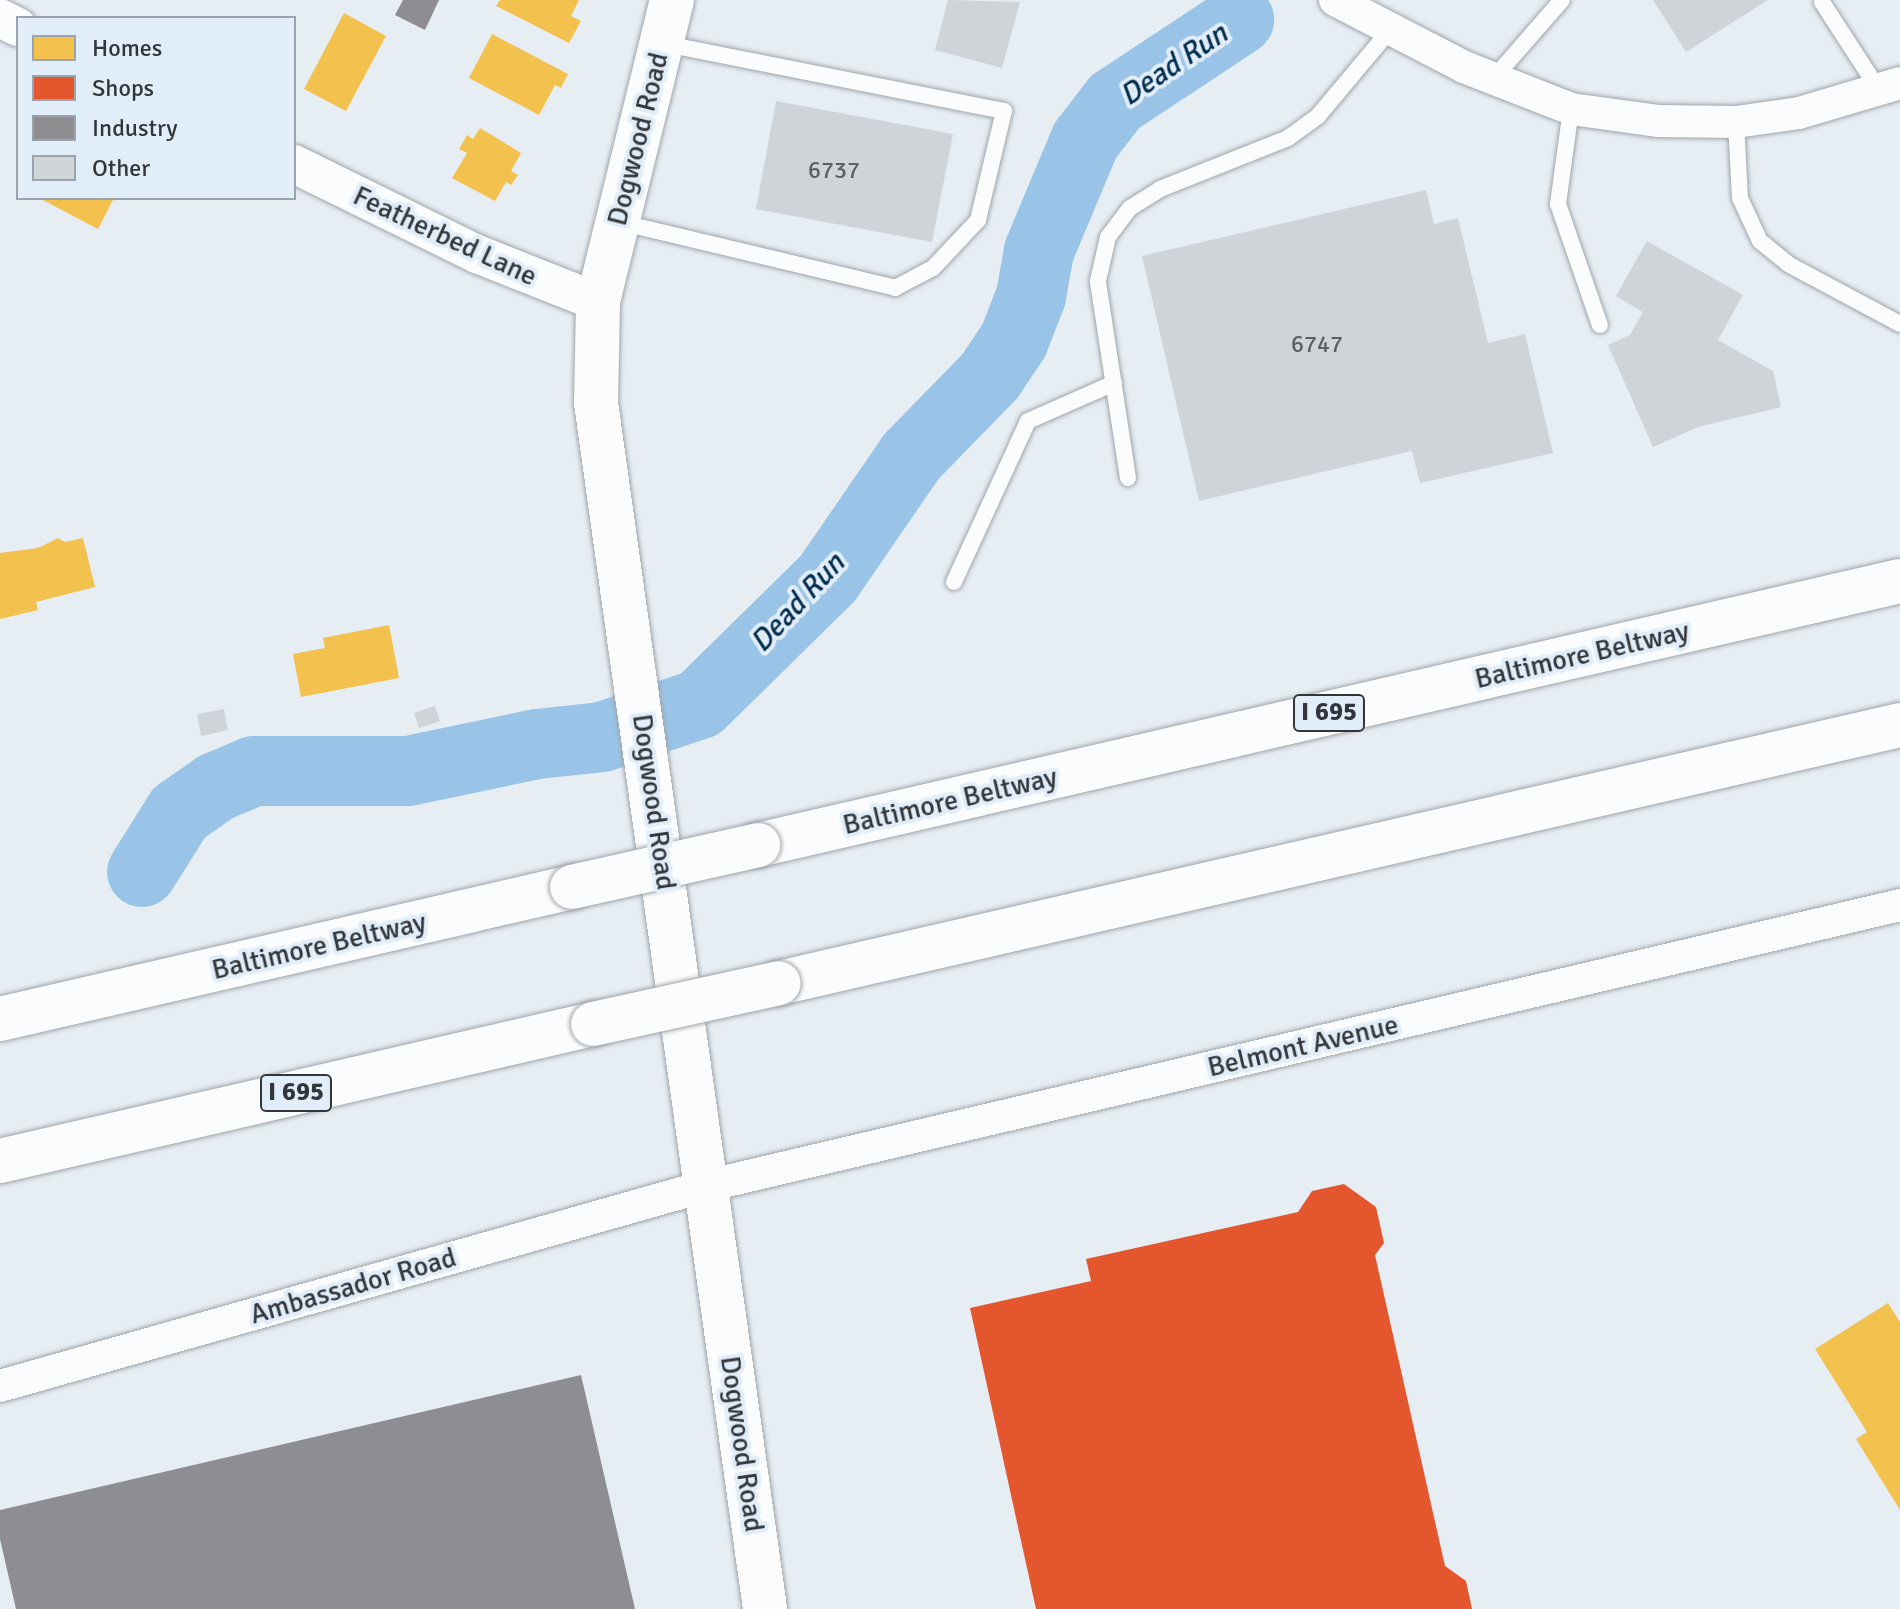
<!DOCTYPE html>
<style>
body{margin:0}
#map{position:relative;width:1900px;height:1609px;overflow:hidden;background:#e6edf3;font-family:Signika,sans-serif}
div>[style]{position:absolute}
.homes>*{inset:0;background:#f2c14e}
.shops>*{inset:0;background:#e4572e}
.industry>*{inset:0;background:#8d8d92}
.river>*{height:70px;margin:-35px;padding:0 35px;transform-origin:35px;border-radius:35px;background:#99c4e8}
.building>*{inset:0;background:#cfd4d9}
.roads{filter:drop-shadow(0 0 2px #a0a5a9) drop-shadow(0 0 2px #a0a5a9)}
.service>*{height:16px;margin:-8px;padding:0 8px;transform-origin:8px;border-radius:8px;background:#fbfcfd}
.minor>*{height:32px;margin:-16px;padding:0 16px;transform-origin:16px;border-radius:16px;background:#fbfcfd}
.tertiary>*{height:38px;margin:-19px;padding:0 19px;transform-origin:19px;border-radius:19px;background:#fbfcfd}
.secondary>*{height:44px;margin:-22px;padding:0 22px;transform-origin:22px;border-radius:22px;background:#fbfcfd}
.motorway>*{height:44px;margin:-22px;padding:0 22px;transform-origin:22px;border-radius:22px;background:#fbfcfd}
.bridges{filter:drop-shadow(0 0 2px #a0a5a9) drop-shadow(0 0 2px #a0a5a9)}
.motorway-bridge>*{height:44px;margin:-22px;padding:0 22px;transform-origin:22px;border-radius:22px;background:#fbfcfd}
span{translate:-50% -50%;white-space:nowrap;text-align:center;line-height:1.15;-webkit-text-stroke:8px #e1edf8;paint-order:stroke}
.number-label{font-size:24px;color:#595e62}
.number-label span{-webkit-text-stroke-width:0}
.shield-label span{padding:2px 6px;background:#e1edf8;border:2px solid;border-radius:6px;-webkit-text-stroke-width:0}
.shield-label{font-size:26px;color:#32363a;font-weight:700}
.street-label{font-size:28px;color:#32363a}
.water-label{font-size:30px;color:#002e4e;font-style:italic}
.legend{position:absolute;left:16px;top:16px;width:280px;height:184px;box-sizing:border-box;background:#e1edf8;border:2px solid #9ba4ac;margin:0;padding:10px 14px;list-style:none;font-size:24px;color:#32363a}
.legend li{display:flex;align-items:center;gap:16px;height:40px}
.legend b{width:40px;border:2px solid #9ba4ac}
</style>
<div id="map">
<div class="homes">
<i style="clip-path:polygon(500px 0,579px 0,571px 16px,581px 21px,569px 43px,496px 6px)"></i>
<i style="clip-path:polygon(344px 13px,386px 36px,346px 111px,304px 89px)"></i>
<i style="clip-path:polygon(492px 34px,568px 74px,561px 88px,555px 85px,539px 115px,469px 78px)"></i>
<i style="clip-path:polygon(480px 128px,521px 153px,511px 171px,518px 175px,511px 185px,506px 182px,495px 201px,452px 178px,467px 153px,459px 149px,467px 135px,473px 139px)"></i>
<i style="clip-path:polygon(39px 198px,114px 198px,98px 229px)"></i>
<i style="clip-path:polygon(58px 538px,65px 542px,83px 538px,95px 587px,36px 602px,38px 610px,0 619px,0 553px,38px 548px)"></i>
<i style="clip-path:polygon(389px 625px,399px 678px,301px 697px,293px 654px,325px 648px,323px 638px)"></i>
<i style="clip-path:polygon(1888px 1303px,1900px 1322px,1900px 1510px,1856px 1439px,1867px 1432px,1815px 1349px)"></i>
</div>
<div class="shops">
<i style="clip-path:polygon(1344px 1184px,1376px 1207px,1384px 1243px,1375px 1255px,1445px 1566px,1466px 1581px,1472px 1609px,1036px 1609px,970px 1308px,1091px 1281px,1086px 1259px,1298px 1212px,1312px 1191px)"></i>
</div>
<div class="industry">
<i style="clip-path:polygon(403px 0,439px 0,425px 30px,395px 15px)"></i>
<i style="clip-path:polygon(581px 1375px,635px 1609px,16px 1609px,0 1539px,0 1510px)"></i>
</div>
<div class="river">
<i style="left:142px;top:872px;width:70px;rotate:-57.9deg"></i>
<i style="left:179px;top:813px;width:45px;rotate:-35.1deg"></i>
<i style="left:216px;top:787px;width:41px;rotate:-22.8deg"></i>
<i style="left:254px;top:771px;width:154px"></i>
<i style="left:408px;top:771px;width:132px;rotate:-11.8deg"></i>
<i style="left:537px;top:744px;width:65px;rotate:-6.1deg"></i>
<i style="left:602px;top:737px;width:103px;rotate:-18.6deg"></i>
<i style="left:700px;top:704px;width:180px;rotate:-44.5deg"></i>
<i style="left:828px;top:578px;width:148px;rotate:-55.5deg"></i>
<i style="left:912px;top:456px;width:112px;rotate:-45.7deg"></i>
<i style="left:990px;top:376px;width:43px;rotate:-56.3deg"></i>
<i style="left:1014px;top:340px;width:47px;rotate:-68.9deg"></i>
<i style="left:1031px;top:296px;width:46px;rotate:-79.9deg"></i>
<i style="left:1039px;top:251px;width:119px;rotate:-67.3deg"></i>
<i style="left:1085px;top:141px;width:49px;rotate:-52.4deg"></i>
<i style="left:1115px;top:102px;width:149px;rotate:-33.5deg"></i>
</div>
<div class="building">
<i style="clip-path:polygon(948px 0,1020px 2px,1002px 68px,935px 50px)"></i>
<i style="clip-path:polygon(1653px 0,1768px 0,1686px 52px)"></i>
<i style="clip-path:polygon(776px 101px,953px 134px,932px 242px,756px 209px)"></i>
<i style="clip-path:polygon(1426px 190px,1434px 224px,1458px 218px,1488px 343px,1525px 334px,1553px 453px,1420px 483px,1412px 451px,1199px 501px,1142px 256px)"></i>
<i style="clip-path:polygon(1647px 241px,1743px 295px,1718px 340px,1773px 371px,1781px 407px,1698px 427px,1653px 447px,1608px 345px,1630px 335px,1643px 312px,1616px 296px)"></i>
<i style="clip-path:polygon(435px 706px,440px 721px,419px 728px,414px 713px)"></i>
<i style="clip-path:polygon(224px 709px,228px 730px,201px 736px,197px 714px)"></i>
</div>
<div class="roads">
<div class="service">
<i style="left:1822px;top:2px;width:105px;rotate:57.1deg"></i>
<i style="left:1493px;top:79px;width:105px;rotate:-48.9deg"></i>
<i style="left:1571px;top:109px;width:96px;rotate:97.8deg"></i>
<i style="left:1558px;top:204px;width:128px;rotate:70.9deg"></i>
<i style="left:1736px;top:122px;width:76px;rotate:87deg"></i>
<i style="left:1740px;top:198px;width:47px;rotate:65.1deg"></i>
<i style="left:1760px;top:241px;width:36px;rotate:39deg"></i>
<i style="left:1788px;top:264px;width:127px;rotate:28.2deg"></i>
<i style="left:619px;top:222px;width:284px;rotate:13.4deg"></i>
<i style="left:895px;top:288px;width:43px;rotate:-27.8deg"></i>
<i style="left:933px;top:268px;width:66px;rotate:-46.8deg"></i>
<i style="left:978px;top:220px;width:112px;rotate:-76.6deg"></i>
<i style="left:1004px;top:111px;width:349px;rotate:-168.8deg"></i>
<i style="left:1128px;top:478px;width:199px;rotate:-98.7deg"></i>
<i style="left:1098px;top:281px;width:45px;rotate:-77.2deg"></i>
<i style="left:1108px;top:237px;width:36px;rotate:-53deg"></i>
<i style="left:1130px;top:208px;width:36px;rotate:-32deg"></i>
<i style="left:1160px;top:189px;width:138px;rotate:-21.7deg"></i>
<i style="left:1288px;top:138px;width:37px;rotate:-36deg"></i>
<i style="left:1318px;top:116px;width:114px;rotate:-50deg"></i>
<i style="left:954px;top:582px;width:177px;rotate:-65.3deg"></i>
<i style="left:1028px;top:421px;width:94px;rotate:-23.8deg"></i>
</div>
<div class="minor">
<i style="left:1335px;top:0;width:145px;rotate:27.4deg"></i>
<i style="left:1464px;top:67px;width:115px;rotate:21.4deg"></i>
<i style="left:1571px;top:109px;width:89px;rotate:7.8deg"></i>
<i style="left:1659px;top:121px;width:77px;rotate:0.7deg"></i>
<i style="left:1736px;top:122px;width:64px;rotate:-8.1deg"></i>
<i style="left:1799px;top:113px;width:105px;rotate:-16.5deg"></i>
<i style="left:0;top:1386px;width:734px;rotate:-15.82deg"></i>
<i style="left:706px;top:1186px;width:1227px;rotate:-13.24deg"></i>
</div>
<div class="tertiary">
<i style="left:0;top:18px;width:20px;rotate:27deg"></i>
<i style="left:294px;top:164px;width:204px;rotate:26.2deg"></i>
<i style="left:477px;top:254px;width:130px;rotate:21.6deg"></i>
</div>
<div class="secondary">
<i style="left:672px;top:0;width:311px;rotate:103.8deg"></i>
<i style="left:598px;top:302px;width:101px;rotate:91.1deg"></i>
<i style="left:596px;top:403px;width:1218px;rotate:82.02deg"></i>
</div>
<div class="motorway">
<i style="left:758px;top:845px;width:1172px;rotate:-13.02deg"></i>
<i style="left:779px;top:983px;width:1150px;rotate:-12.96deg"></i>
<i style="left:0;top:1019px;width:587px;rotate:-12.99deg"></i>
<i style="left:0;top:1161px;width:609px;rotate:-13.01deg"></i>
</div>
</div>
<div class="bridges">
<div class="motorway-bridge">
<i style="left:572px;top:887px;width:191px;rotate:-12.7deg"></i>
<i style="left:593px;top:1024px;width:190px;rotate:-12.4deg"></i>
</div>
</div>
<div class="number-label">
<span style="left:834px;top:171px">6737</span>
<span style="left:1317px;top:345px">6747</span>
</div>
<div class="shield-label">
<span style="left:1329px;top:713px">I 695</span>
<span style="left:296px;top:1093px">I 695</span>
</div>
<div class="street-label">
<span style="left:638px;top:139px;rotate:-76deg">Dogwood Road</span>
<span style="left:445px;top:236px;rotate:25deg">Featherbed Lane</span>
<span style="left:1582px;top:655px;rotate:-13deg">Baltimore Beltway</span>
<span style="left:950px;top:801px;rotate:-13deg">Baltimore Beltway</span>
<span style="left:654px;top:802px;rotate:82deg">Dogwood Road</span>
<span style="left:319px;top:946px;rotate:-13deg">Baltimore Beltway</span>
<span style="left:1303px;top:1046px;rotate:-13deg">Belmont Avenue</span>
<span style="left:353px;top:1286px;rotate:-16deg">Ambassador Road</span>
<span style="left:742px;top:1444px;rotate:82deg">Dogwood Road</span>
</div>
<div class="water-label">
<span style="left:1174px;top:65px;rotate:-34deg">Dead Run</span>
<span style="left:798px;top:603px;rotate:-47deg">Dead Run</span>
</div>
<ul class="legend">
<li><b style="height:22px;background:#f2c14e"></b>Homes</li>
<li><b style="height:22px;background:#e4572e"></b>Shops</li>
<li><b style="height:22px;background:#8d8d92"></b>Industry</li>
<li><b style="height:22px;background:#cfd4d9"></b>Other</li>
</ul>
</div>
